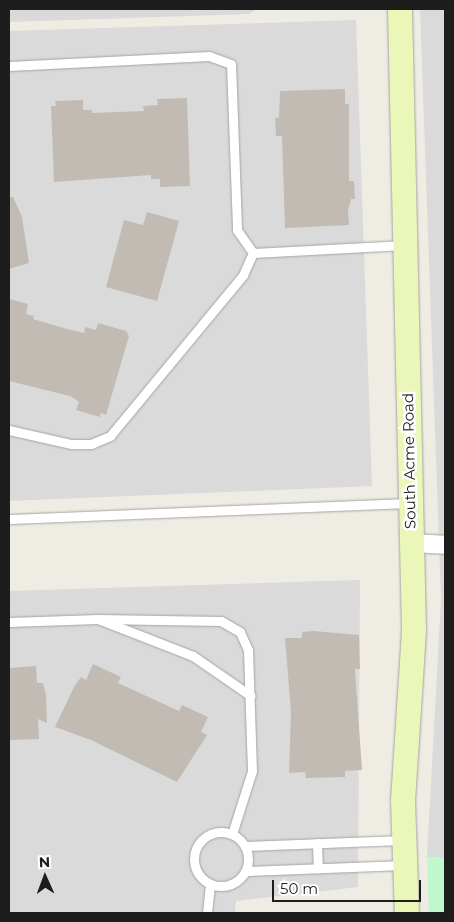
<!DOCTYPE html>
<style>
body{margin:0}
#map{position:relative;width:454px;height:922px;overflow:hidden;background:#eeece3;font-family:Montserrat,sans-serif}
div>[style]{position:absolute}
.residential>*{inset:0;background:#dbdada}
.park>*{inset:0;background:#c1f7cd}
.building>*{inset:0;background:#c2bbb3}
.roads{filter:drop-shadow(0 0 1px #a4a4a4) drop-shadow(0 0 1px #a4a4a4)}
.lane>*{height:9px;margin:-4.5px;padding:0 4.5px;transform-origin:4.5px;border-radius:4.5px;background:#fff}
.lane>.ring{margin:-4.5px;padding:0;box-sizing:content-box;background:none;border:9px solid #fff;border-radius:50%}
.street>*{height:18px;margin:-9px;padding:0 9px;transform-origin:9px;border-radius:9px;background:#fff}
.secondary>*{height:24px;margin:-12px;padding:0 12px;transform-origin:12px;border-radius:12px;background:#eaf7b8}
span{translate:-50% -50%;white-space:nowrap;text-align:center;line-height:1.15;-webkit-text-stroke:5px #fff;paint-order:stroke}
.street-label{font-size:15px;color:#1d1d1d}
.frame{position:absolute;inset:0;border:10px solid #1d1d1d;pointer-events:none}
.north{position:absolute;left:20px;top:852px;width:50px;height:50px;-webkit-text-stroke:4px #fff;paint-order:stroke;rotate:358deg;font-size:14px;font-weight:700;line-height:20px;text-align:center;color:#1d1d1d}
.north::after{content:'';display:block;margin:auto;width:18px;height:22px;background:#1d1d1d;clip-path:polygon(50% 0,100% 100%,50% 72%,0 100%)}
.scale{position:absolute;left:272px;top:880px;width:149px;height:22px;box-sizing:border-box;border:2px solid #1d1d1d;border-top:0;padding-left:6px;font-size:15px;line-height:18px;white-space:nowrap;color:#1d1d1d;-webkit-text-stroke:4px #fff;paint-order:stroke}
</style>
<div id="map">
<div class="residential">
<i style="clip-path:polygon(9px 9px,257px 9px,249px 14px,9px 22px)"></i>
<i style="clip-path:polygon(420px 9px,445px 9px,445px 858px,427px 857px,441px 599px)"></i>
<i style="clip-path:polygon(356px 20px,372px 486px,9px 501px,9px 31px)"></i>
<i style="clip-path:polygon(360px 580px,358px 887px,236px 901px,235px 913px,9px 913px,9px 591px)"></i>
</div>
<div class="park">
<i style="clip-path:polygon(427px 857px,445px 858px,445px 913px,429px 913px)"></i>
</div>
<div class="building">
<i style="clip-path:polygon(345px 89px,345px 104px,349px 104px,349px 181px,354px 181px,355px 199px,351px 199px,348px 210px,349px 225px,285px 228px,282px 136px,276px 136px,275px 118px,279px 118px,280px 91px)"></i>
<i style="clip-path:polygon(187px 98px,190px 186px,160px 187px,160px 179px,151px 179px,151px 175px,54px 182px,51px 106px,56px 106px,55px 101px,83px 100px,83px 110px,92px 110px,92px 113px,144px 111px,143px 106px,158px 105px,157px 99px)"></i>
<i style="clip-path:polygon(9px 197px,13px 197px,22px 217px,29px 263px,9px 269px)"></i>
<i style="clip-path:polygon(147px 212px,179px 221px,157px 301px,106px 287px,124px 220px,143px 225px)"></i>
<i style="clip-path:polygon(9px 299px,28px 304px,26px 314px,34px 316px,33px 319px,67px 329px,84px 333px,85px 327px,96px 330px,98px 323px,126px 331px,129px 336px,106px 415px,101px 413px,100px 417px,76px 410px,79px 402px,70px 396px,9px 381px)"></i>
<i style="clip-path:polygon(314px 631px,359px 635px,360px 669px,355px 669px,362px 770px,345px 771px,345px 777px,306px 778px,305px 772px,289px 773px,291px 712px,285px 638px,302px 638px,302px 632px)"></i>
<i style="clip-path:polygon(93px 664px,121px 677px,118px 683px,179px 711px,182px 705px,208px 717px,201px 732px,207px 735px,177px 782px,91px 740px,55px 727px,74px 687px,81px 677px,86px 680px)"></i>
<i style="clip-path:polygon(36px 666px,37px 683px,43px 683px,46px 695px,47px 723px,38px 719px,39px 739px,9px 740px,9px 668px)"></i>
</div>
<div class="roads">
<div class="lane">
<i style="left:9px;top:66px;width:200px;rotate:-2.9deg"></i>
<i style="left:209px;top:56px;width:23px;rotate:20deg"></i>
<i style="left:231px;top:64px;width:166px;rotate:87.9deg"></i>
<i style="left:237px;top:230px;width:28px;rotate:55deg"></i>
<i style="left:253px;top:253px;width:152px;rotate:-3deg"></i>
<i style="left:9px;top:430px;width:64px;rotate:12.7deg"></i>
<i style="left:71px;top:444px;width:20px"></i>
<i style="left:91px;top:444px;width:21px;rotate:-23deg"></i>
<i style="left:110px;top:436px;width:209px;rotate:-50.4deg"></i>
<i style="left:243px;top:275px;width:24px;rotate:-66deg"></i>
<i style="left:9px;top:519px;width:401px;rotate:-2.3deg"></i>
<i style="left:98px;top:619px;width:123px;rotate:0.9deg"></i>
<i style="left:221px;top:621px;width:22px;rotate:30deg"></i>
<i style="left:240px;top:632px;width:20px;rotate:66deg"></i>
<i style="left:248px;top:650px;width:121px;rotate:88.1deg"></i>
<i style="left:252px;top:771px;width:66px;rotate:107.6deg"></i>
<i style="left:9px;top:622px;width:89px;rotate:-1.9deg"></i>
<i style="left:98px;top:619px;width:102px;rotate:21.3deg"></i>
<i style="left:193px;top:656px;width:70px;rotate:34.6deg"></i>
<i class="ring" style="left:194px;top:832px;width:45px;height:45px"></i>
<i style="left:317px;top:843px;width:25px;rotate:88deg"></i>
<i style="left:245px;top:846px;width:158px;rotate:-2.2deg"></i>
<i style="left:247px;top:871px;width:157px;rotate:-2.2deg"></i>
<i style="left:207px;top:913px;width:29px;rotate:-84deg"></i>
</div>
<div class="street">
<i style="left:411px;top:543px;width:34px;rotate:3deg"></i>
</div>
<div class="secondary">
<i style="left:400px;top:9px;width:622px;rotate:88.71deg"></i>
<i style="left:414px;top:631px;width:170px;rotate:93.7deg"></i>
<i style="left:403px;top:801px;width:112px;rotate:88deg"></i>
</div>
</div>
<div class="street-label">
<span style="left:409px;top:461px;rotate:-91deg">South Acme Road</span>
</div>
<div class="frame"></div>
<div class="north">N</div>
<div class="scale">50 m</div>
</div>
